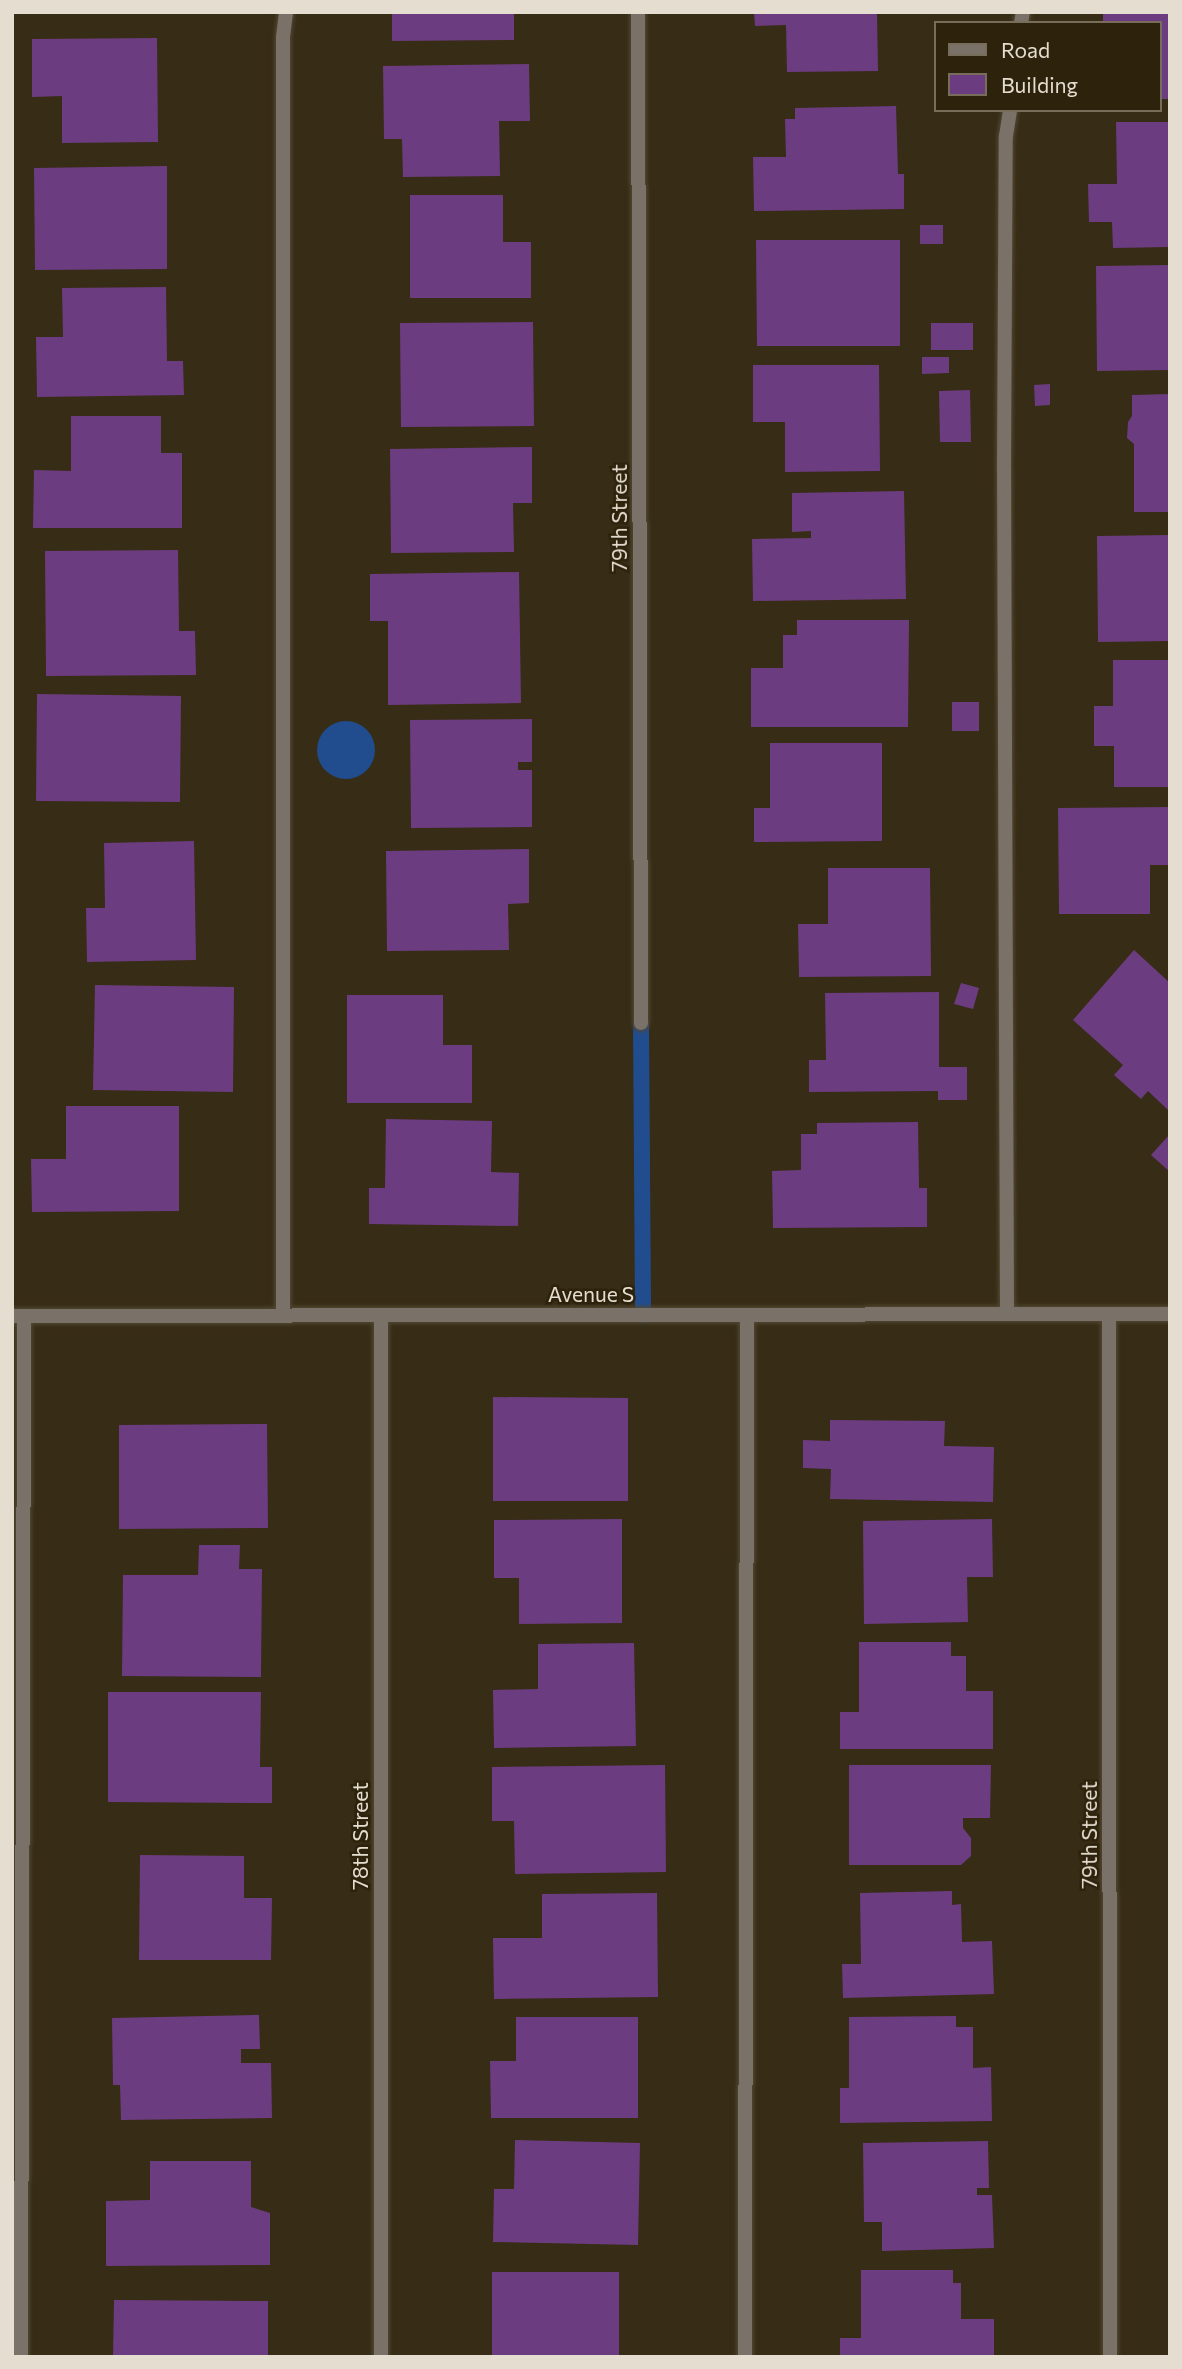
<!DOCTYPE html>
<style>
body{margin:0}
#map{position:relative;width:1182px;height:2369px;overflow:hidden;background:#372c15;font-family:Commissioner,sans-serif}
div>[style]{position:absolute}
.water>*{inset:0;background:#214d8f}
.round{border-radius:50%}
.stream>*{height:16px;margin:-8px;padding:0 8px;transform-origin:8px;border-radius:8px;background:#214d8f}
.building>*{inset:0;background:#6c3c81}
.roads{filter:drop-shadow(0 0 2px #534833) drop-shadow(0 0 2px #534833)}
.lane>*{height:14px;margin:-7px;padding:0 7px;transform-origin:7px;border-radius:7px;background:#7a7168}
.street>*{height:14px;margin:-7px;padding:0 7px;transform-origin:7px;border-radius:7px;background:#7a7168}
span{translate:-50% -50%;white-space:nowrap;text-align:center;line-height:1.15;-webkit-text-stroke:5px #2d220b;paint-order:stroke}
.street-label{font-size:21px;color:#e5ded0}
.frame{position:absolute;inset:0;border:14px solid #e5ded0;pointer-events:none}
.legend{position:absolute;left:934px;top:21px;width:228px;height:91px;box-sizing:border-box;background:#2d220b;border:2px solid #776d5a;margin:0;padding:9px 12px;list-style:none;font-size:21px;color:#e5ded0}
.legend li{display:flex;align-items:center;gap:14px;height:35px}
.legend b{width:35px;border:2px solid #776d5a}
</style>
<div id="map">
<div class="water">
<i class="round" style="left:317px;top:721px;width:58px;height:58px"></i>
</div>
<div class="stream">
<i style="left:641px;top:1023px;width:292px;rotate:89.6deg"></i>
</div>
<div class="building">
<i style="clip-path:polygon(392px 12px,514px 12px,514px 40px,392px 41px)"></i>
<i style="clip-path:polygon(754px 12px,877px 12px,878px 71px,787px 72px,786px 25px,755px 26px)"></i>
<i style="clip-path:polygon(1103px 12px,1170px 12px,1170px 99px,1159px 99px,1159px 23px,1103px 23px)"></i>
<i style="clip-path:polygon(157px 38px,158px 142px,62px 143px,62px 96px,32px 97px,32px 39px)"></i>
<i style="clip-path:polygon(529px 64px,530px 121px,499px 121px,500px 176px,403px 177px,402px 139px,384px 139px,383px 66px)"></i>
<i style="clip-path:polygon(896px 106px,898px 174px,904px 174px,904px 209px,754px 211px,753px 157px,786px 157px,785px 119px,795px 119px,795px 108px)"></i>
<i style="clip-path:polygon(1116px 122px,1170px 122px,1170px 247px,1113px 248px,1112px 222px,1089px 222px,1088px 184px,1117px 184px)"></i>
<i style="clip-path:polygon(167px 166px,167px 269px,35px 270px,34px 168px)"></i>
<i style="clip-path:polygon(410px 195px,503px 195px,503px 242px,531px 242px,531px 298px,410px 298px)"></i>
<i style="clip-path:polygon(920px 225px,943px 225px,943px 244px,920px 244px)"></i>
<i style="clip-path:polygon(756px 240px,900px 240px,900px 346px,757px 346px)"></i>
<i style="clip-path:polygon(1170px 265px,1170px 370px,1097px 371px,1096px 266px)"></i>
<i style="clip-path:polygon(166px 287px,167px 361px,183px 361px,184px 395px,37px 397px,36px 337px,63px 337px,62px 288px)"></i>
<i style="clip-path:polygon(533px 322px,534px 426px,401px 427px,400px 323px)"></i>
<i style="clip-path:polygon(931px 323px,973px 323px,973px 350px,931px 350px)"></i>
<i style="clip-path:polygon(922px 357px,949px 357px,949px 373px,922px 374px)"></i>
<i style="clip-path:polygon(753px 365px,879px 365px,880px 471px,785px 472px,785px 422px,753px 422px)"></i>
<i style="clip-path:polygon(1050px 384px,1050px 405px,1035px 406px,1034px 385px)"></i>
<i style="clip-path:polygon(970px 390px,971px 442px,940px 442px,939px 391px)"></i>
<i style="clip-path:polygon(1170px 394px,1170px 512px,1134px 512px,1134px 444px,1127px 438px,1128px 422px,1132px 416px,1132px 395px)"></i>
<i style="clip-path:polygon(71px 416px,161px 416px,161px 453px,182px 453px,182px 528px,33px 528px,34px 470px,71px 471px)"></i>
<i style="clip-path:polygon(532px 447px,532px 503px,513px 503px,514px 552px,391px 553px,390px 449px)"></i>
<i style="clip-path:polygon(904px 491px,906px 599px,753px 601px,752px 539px,811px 538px,811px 531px,792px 532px,792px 493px)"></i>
<i style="clip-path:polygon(1170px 535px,1170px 641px,1098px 642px,1097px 536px)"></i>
<i style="clip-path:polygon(178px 550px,179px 631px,195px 631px,196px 675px,46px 676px,45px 551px)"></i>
<i style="clip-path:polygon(519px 572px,521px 703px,388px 705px,388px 621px,370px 621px,370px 574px)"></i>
<i style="clip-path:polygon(797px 620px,909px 620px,908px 727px,751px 727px,751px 668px,783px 668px,783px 635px,797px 635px)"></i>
<i style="clip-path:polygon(1113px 660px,1170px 660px,1170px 787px,1114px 787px,1114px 746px,1094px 746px,1094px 706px,1113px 706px)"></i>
<i style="clip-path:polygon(37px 694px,181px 696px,180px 802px,36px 801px)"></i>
<i style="clip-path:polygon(952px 702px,979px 702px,979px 731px,952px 731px)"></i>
<i style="clip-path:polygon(532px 719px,532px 762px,518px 762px,518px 770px,532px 770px,532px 827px,411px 828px,410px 720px)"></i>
<i style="clip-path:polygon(770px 743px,882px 743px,882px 841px,754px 842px,754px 808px,770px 808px)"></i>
<i style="clip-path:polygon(1170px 807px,1170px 865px,1150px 865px,1150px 914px,1059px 914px,1058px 808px)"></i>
<i style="clip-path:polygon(194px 841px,196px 960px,87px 962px,86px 908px,105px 908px,104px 843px)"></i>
<i style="clip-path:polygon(529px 849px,529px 903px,508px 904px,509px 950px,387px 951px,386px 851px)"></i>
<i style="clip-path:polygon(828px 868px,930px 868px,931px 976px,799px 977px,798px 924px,828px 924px)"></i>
<i style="clip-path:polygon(1134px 950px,1170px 983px,1168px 1110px,1148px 1091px,1141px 1099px,1114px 1075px,1123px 1065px,1073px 1020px)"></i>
<i style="clip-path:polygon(961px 983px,979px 988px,973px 1009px,954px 1004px)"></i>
<i style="clip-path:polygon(95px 985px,234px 987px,233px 1092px,93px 1090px)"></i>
<i style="clip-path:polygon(939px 992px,939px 1067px,967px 1067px,967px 1100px,938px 1100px,938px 1091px,809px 1092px,809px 1060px,826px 1060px,825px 993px)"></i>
<i style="clip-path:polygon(347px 995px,443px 995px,443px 1045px,472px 1045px,472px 1103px,347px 1103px)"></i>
<i style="clip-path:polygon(66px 1106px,179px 1106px,179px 1211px,32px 1212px,31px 1159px,66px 1159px)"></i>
<i style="clip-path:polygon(386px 1119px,492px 1121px,491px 1172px,519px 1173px,518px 1226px,369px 1224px,369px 1188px,385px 1188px)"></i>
<i style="clip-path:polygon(918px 1122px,919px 1188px,927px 1188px,927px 1227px,773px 1228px,772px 1171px,801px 1170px,801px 1134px,817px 1134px,817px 1123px)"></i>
<i style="clip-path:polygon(1170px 1134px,1170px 1172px,1151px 1155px)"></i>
<i style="clip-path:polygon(493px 1397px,628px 1398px,628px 1501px,493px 1501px)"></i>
<i style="clip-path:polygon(830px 1420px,945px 1421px,944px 1446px,994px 1447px,993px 1502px,830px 1499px,831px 1469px,803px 1468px,803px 1440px,830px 1441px)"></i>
<i style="clip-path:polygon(267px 1424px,268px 1528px,119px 1529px,119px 1425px)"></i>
<i style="clip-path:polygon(622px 1519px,622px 1623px,519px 1624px,519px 1578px,494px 1578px,494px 1520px)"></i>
<i style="clip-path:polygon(992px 1519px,993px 1577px,967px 1577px,968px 1622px,864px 1624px,863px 1521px)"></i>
<i style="clip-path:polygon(199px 1545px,240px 1545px,239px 1569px,262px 1569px,261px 1677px,122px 1676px,123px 1575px,198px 1575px)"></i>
<i style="clip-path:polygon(859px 1642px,951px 1642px,951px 1656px,966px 1656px,966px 1691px,993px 1691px,993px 1749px,840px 1749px,840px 1712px,859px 1712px)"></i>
<i style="clip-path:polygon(634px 1643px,636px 1746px,494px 1748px,493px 1690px,538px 1689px,538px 1644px)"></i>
<i style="clip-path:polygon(108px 1692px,261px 1692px,260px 1767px,272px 1767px,272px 1803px,108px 1802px)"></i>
<i style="clip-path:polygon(665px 1765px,666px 1872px,515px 1874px,514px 1821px,492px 1821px,492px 1767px)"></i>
<i style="clip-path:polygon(849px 1765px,991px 1765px,990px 1818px,963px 1818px,963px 1828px,971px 1838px,971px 1856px,961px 1865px,849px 1865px)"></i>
<i style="clip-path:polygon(140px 1855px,244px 1856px,244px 1898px,272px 1898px,271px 1960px,139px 1960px)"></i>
<i style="clip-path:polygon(952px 1891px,952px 1905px,961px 1904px,962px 1942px,992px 1941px,994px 1994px,843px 1998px,842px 1964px,861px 1964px,860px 1893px)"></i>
<i style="clip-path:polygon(657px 1893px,658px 1997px,494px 1999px,493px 1938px,542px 1938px,542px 1894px)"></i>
<i style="clip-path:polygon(259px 2015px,260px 2049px,241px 2049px,241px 2063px,271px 2063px,272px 2118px,121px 2120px,120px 2085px,113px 2085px,112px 2018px)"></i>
<i style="clip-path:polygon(956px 2016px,956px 2027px,973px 2027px,973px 2068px,991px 2067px,992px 2121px,840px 2123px,840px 2088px,849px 2088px,849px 2017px)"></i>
<i style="clip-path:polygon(516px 2017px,638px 2017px,638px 2118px,491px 2118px,490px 2061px,516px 2061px)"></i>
<i style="clip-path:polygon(515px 2140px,640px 2143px,638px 2245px,493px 2242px,494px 2189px,514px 2189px)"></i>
<i style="clip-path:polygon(988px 2141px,989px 2188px,977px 2188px,977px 2195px,992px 2195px,994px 2248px,882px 2251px,882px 2222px,864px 2222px,863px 2143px)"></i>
<i style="clip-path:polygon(150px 2161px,251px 2161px,251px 2207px,270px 2213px,270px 2265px,106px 2266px,106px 2201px,150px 2200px)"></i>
<i style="clip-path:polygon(861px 2270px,953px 2270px,953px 2283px,961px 2283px,961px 2319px,994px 2319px,994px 2357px,840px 2357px,840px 2338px,861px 2338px)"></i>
<i style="clip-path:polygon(492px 2272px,619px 2272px,619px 2357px,492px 2357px)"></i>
<i style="clip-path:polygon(114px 2300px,268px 2301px,268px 2357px,113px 2357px)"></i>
</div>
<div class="roads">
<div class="lane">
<i style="left:1021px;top:23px;width:11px;rotate:-80deg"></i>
<i style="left:1007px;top:1314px;width:846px;rotate:-90.2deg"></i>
<i style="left:1004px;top:468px;width:332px;rotate:-89.7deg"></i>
<i style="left:1006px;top:136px;width:26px;rotate:-81deg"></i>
<i style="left:283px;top:1316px;width:1279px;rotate:-90deg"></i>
<i style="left:283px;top:37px;width:25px;rotate:-83deg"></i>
<i style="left:21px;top:2357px;width:1041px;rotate:-89.83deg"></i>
<i style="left:745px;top:2357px;width:1042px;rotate:-89.89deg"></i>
</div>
<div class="street">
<i style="left:638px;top:12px;width:1011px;rotate:89.83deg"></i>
<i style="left:1109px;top:1314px;width:1043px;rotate:89.95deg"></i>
<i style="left:12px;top:1316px;width:1158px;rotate:-0.1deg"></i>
<i style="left:381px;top:1316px;width:1041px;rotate:90deg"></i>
</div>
</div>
<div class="street-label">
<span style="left:619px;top:518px;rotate:-90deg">79th Street</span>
<span style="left:591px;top:1294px">Avenue S</span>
<span style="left:1089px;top:1835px;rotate:-90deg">79th Street</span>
<span style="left:360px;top:1836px;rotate:-90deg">78th Street</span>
</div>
<div class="frame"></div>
<ul class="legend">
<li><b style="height:9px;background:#7a7168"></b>Road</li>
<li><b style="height:19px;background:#6c3c81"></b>Building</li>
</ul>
</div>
